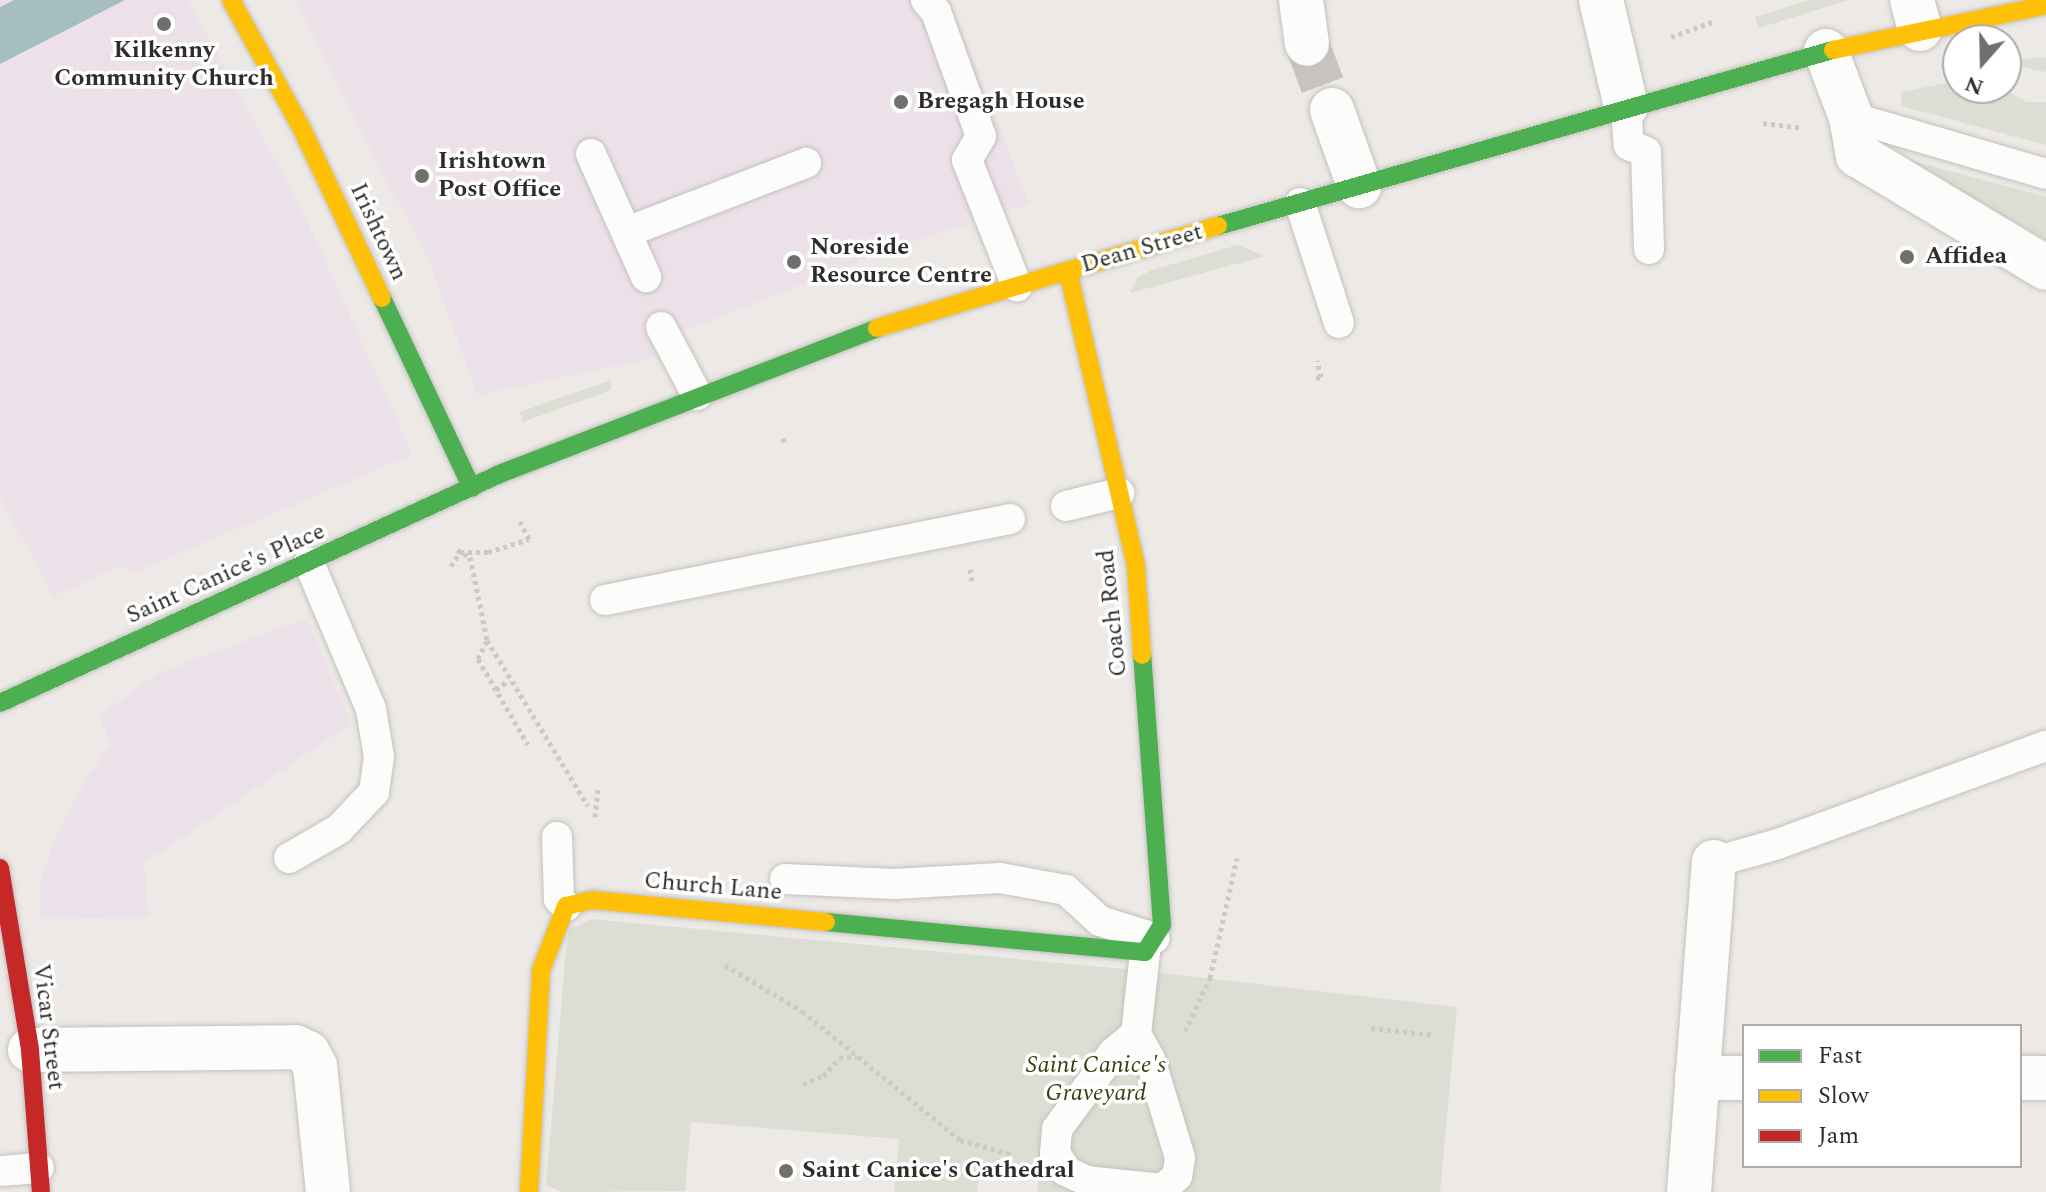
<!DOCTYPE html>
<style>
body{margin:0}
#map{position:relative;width:2046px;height:1192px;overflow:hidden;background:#ece9e6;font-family:Spectral,serif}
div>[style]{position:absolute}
.commercial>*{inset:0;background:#ede1e9}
.green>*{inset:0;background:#ddded3}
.water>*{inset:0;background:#a6bec0}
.street-tunnel>*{height:44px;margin-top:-22px;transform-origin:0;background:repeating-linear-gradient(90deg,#c6c3c1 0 44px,transparent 0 66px)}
.path>*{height:5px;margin-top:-2.5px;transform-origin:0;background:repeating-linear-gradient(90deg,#cbcac9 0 4px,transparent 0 8px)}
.roads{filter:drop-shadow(0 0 2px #c3c1be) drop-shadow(0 0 2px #c3c1be)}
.lane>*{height:30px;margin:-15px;padding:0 15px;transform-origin:15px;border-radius:15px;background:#fcfcfb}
.street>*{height:44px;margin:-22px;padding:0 22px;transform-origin:22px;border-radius:22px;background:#fcfcfb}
.fast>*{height:18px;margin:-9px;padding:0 9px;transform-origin:9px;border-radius:9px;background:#4caf50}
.slow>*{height:18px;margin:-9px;padding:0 9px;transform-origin:9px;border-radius:9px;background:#ffc107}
.jam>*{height:18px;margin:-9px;padding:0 9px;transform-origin:9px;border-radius:9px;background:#c62828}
.dots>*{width:22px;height:22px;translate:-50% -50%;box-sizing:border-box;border:4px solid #fff;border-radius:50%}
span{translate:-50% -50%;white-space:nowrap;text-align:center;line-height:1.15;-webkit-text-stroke:7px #fff;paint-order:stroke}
.poi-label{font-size:24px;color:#2f2d2b;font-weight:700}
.left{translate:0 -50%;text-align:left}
.street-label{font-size:24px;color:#2f2d2b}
.park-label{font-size:24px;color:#393e0c;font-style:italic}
.legend{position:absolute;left:1742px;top:1024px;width:280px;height:144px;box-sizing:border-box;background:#fff;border:2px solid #acabaa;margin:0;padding:10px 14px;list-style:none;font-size:24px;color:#2f2d2b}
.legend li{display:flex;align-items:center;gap:16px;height:40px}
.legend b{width:40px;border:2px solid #acabaa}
.north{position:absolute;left:1942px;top:24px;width:80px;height:80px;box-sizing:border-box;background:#fff;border:2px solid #acabaa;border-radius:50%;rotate:200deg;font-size:22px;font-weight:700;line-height:32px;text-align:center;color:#2f2d2b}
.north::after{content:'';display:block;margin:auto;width:28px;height:36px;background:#716f6c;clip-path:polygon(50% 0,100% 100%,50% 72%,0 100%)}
</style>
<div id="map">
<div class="commercial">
<i style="clip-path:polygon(0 0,188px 0,305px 216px,412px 454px,133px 573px,121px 565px,53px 596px,0 496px)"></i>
<i style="clip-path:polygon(295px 0,950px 0,1029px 204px,891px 249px,683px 331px,652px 358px,477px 395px,431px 266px)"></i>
<i style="clip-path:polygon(307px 618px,351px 724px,144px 863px,148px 917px,40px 919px,39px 886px,52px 845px,85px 780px,111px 745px,99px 715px,159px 673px)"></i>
</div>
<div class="green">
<i style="clip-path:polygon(1809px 0,1848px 0,1759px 28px,1755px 17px)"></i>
<i style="clip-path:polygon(2046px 57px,2046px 72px,2006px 64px,2006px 61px)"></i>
<i style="clip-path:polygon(1958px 81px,1958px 88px,2003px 88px,2026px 102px,2046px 102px,2046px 145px,1901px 106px,1901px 92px)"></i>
<i style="clip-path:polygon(1891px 155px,2046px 197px,2046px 240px)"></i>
<i style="clip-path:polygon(1238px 245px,1265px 256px,1130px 293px,1138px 277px,1152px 270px)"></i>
<i style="clip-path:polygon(611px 380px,611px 390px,523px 422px,520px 412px)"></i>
<i style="clip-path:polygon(591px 919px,1145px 971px,1457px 1007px,1440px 1192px,1037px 1192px,1038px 1177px,979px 1172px,977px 1192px,894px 1192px,899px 1139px,691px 1122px,685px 1191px,562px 1192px,546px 1185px,566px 950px,569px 930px)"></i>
</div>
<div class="water">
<i style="clip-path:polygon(14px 0,125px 0,0 64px,0 7px)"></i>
</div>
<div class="street-tunnel">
<i style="left:1307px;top:44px;width:71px;rotate:69.3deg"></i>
</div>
<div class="path">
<i style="left:1671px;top:37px;width:44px;rotate:-20.1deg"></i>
<i style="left:1763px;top:123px;width:38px;rotate:7deg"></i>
<i style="left:1316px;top:378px;width:5px;rotate:-11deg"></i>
<i style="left:1321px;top:377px;width:17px;rotate:-103deg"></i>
<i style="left:783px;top:438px;width:7px;rotate:74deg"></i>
<i style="left:457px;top:550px;width:15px;rotate:28deg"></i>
<i style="left:470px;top:557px;width:85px;rotate:78.4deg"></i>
<i style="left:487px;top:640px;width:194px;rotate:58.7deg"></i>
<i style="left:451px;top:566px;width:17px;rotate:-57deg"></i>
<i style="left:460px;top:552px;width:28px"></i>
<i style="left:488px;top:552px;width:43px;rotate:-17.6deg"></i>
<i style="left:529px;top:539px;width:20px;rotate:-117deg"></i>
<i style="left:970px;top:569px;width:13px;rotate:81deg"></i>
<i style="left:487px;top:641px;width:20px;rotate:117deg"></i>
<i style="left:478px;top:659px;width:99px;rotate:59.8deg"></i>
<i style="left:496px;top:690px;width:16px;rotate:-38deg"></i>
<i style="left:595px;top:817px;width:28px;rotate:-84deg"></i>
<i style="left:725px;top:965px;width:90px;rotate:30.9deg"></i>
<i style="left:802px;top:1011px;width:204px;rotate:39.2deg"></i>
<i style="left:960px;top:1140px;width:56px;rotate:15.5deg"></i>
<i style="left:1371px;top:1028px;width:64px;rotate:6.2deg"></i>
<i style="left:1185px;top:1031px;width:59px;rotate:-64.7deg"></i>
<i style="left:1210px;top:978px;width:123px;rotate:-77.3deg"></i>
<i style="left:803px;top:1084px;width:22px;rotate:-22deg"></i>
<i style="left:823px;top:1076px;width:24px;rotate:-48deg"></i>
<i style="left:839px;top:1058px;width:18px;rotate:-6deg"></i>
<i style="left:1009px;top:1176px;width:16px;rotate:-86deg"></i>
</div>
<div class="roads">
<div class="lane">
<i style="left:926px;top:0;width:16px;rotate:50deg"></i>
<i style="left:936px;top:12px;width:132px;rotate:70.1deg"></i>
<i style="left:981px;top:136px;width:28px;rotate:120deg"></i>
<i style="left:967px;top:160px;width:136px;rotate:68.4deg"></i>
<i style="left:1626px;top:106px;width:39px;rotate:86deg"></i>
<i style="left:1629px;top:145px;width:18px;rotate:22deg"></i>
<i style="left:1646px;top:152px;width:97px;rotate:88.2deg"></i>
<i style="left:1851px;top:117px;width:203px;rotate:16.3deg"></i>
<i style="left:591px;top:154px;width:135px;rotate:65.9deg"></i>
<i style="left:1300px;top:203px;width:126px;rotate:72deg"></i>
<i style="left:627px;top:232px;width:192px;rotate:-21.1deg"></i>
<i style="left:661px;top:327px;width:77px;rotate:62.1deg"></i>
<i style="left:1066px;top:506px;width:55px;rotate:-13.8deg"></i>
<i style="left:605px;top:600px;width:413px;rotate:-11.3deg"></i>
<i style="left:557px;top:837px;width:62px;rotate:88.2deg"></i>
<i style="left:559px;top:899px;width:10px;rotate:45deg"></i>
<i style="left:289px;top:858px;width:58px;rotate:-30.1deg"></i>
<i style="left:339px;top:829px;width:51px;rotate:-46.6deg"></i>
<i style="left:374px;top:792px;width:35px;rotate:-82deg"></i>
<i style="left:379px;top:757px;width:49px;rotate:-99.5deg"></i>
<i style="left:371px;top:709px;width:159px;rotate:-113deg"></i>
<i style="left:1714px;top:862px;width:63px;rotate:-15.6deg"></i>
<i style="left:1775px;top:845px;width:289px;rotate:-20.1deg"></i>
<i style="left:785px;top:879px;width:109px;rotate:2.6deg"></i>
<i style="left:894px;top:884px;width:106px;rotate:-3.2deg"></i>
<i style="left:1000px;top:878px;width:67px;rotate:10.3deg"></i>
<i style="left:1066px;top:890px;width:46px;rotate:42.4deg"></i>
<i style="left:1100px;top:921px;width:57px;rotate:17.5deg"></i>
<i style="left:1136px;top:1034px;width:29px;rotate:61deg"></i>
<i style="left:1150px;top:1059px;width:103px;rotate:73.1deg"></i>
<i style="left:1180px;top:1158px;width:18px;rotate:99deg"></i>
<i style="left:1177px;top:1176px;width:19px;rotate:137deg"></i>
<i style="left:1163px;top:1189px;width:76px;rotate:-174deg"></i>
<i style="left:1087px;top:1181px;width:23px;rotate:-155deg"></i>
<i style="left:1066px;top:1171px;width:21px;rotate:-121deg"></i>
<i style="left:1055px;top:1153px;width:24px;rotate:-85deg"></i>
<i style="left:1057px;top:1129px;width:94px;rotate:-53.6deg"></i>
<i style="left:1113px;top:1053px;width:30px;rotate:-40deg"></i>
<i style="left:1136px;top:1034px;width:82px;rotate:-83.7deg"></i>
<i style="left:2px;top:1171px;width:37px;rotate:-5deg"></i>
</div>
<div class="street">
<i style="left:1301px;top:0;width:44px;rotate:82.2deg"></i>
<i style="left:1601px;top:0;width:109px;rotate:76.7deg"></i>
<i style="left:1912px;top:0;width:30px;rotate:75deg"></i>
<i style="left:1826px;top:51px;width:71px;rotate:69.3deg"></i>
<i style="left:1851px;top:117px;width:39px;rotate:80deg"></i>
<i style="left:1858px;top:155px;width:219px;rotate:31deg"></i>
<i style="left:1332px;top:110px;width:81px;rotate:70.4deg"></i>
<i style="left:30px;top:1050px;width:265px;rotate:-0.6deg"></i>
<i style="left:295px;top:1047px;width:14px;rotate:25deg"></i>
<i style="left:308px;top:1053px;width:15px;rotate:62deg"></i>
<i style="left:315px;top:1066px;width:127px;rotate:84.1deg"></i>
<i style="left:1697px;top:1078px;width:47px"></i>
<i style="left:2020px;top:1078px;width:26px"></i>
<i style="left:1689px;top:1192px;width:331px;rotate:-85.7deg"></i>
</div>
<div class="fast">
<i style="left:1218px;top:226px;width:640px;rotate:-15.97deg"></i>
<i style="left:382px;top:298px;width:210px;rotate:64.7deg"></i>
<i style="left:0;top:703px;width:552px;rotate:-24.62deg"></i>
<i style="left:502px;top:473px;width:402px;rotate:-21.1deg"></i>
<i style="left:826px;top:922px;width:320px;rotate:5.4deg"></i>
<i style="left:1145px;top:952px;width:32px;rotate:-58deg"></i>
<i style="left:1162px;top:925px;width:271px;rotate:-94.2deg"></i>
</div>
<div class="slow">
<i style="left:231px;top:0;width:147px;rotate:61.2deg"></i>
<i style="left:302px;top:129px;width:187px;rotate:64.7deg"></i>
<i style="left:1833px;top:50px;width:218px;rotate:-11.9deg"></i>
<i style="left:1068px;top:271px;width:303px;rotate:77deg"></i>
<i style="left:1136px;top:566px;width:89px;rotate:86.1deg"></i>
<i style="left:877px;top:328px;width:356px;rotate:-16.7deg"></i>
<i style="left:529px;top:1192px;width:222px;rotate:-86.9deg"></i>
<i style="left:541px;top:970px;width:69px;rotate:-68.7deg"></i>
<i style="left:566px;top:906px;width:28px;rotate:-13deg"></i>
<i style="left:593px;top:900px;width:234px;rotate:5.4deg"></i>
</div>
<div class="jam">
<i style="left:0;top:868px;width:184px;rotate:80.6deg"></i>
<i style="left:30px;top:1050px;width:142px;rotate:85.6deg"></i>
</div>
</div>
<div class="dots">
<i style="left:164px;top:24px;background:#716f6c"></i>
<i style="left:901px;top:102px;background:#716f6c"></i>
<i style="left:422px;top:176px;background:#716f6c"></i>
<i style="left:1907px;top:257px;background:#716f6c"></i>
<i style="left:794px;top:262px;background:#716f6c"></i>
<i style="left:786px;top:1171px;background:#716f6c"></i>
</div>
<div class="poi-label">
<span style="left:164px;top:65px">Kilkenny<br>Community Church</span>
<span class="left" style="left:917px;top:102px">Bregagh House</span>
<span class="left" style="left:438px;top:176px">Irishtown<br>Post Office</span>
<span class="left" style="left:810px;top:262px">Noreside<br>Resource Centre</span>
<span class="left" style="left:1925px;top:257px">Affidea</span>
<span class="left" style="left:802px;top:1171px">Saint Canice's Cathedral</span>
</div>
<div class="street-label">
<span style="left:378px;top:232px;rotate:65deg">Irishtown</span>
<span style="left:1142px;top:249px;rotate:-16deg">Dean Street</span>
<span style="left:226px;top:574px;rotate:-24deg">Saint Canice's Place</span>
<span style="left:1113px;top:613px;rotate:-96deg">Coach Road</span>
<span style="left:713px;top:887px;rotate:5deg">Church Lane</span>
<span style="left:48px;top:1027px;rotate:83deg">Vicar Street</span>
</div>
<div class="park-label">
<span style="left:1096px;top:1080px">Saint Canice's<br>Graveyard</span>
</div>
<ul class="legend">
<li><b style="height:10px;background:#4caf50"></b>Fast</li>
<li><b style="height:10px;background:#ffc107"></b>Slow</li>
<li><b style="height:10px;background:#c62828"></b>Jam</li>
</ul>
<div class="north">N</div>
</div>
